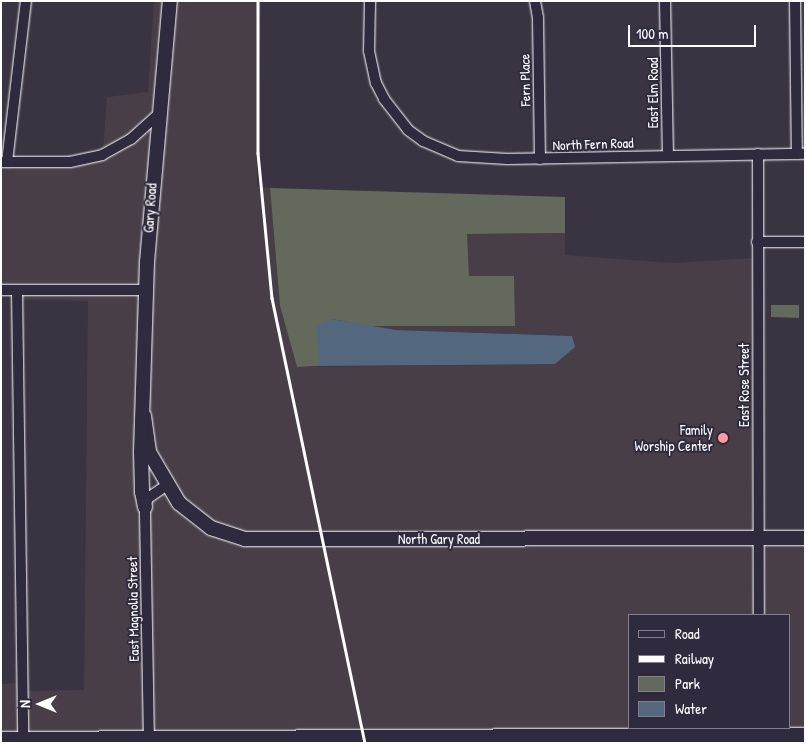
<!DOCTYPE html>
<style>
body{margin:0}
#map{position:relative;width:806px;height:744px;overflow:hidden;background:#3a3342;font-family:"Patrick Hand",sans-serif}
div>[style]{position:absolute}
.built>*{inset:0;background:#473e47}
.green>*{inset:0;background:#63695b}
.water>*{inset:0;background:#53687f}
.roads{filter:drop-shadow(0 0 1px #fff) drop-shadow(0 0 1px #fff)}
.minor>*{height:10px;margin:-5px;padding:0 5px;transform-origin:5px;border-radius:5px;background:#2f2a3d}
.major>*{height:14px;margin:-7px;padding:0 7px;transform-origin:7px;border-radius:7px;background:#2f2a3d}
.rail>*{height:2.5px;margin:-1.25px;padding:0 1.25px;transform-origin:1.25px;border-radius:1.25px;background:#fff}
.dots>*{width:14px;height:14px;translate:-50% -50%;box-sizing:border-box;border:2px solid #2f2a3d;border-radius:50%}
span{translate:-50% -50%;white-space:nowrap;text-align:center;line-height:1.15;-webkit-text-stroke:4px #2f2a3d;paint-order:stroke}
.street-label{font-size:14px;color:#fff}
.poi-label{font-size:14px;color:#fff}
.right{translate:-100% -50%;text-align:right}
.frame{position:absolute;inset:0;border:2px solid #fff;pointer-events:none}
.legend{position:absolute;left:628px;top:614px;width:162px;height:115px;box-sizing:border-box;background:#2f2a3d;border:1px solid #827f8b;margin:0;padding:6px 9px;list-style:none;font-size:15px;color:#fff}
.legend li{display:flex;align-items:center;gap:10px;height:25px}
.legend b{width:25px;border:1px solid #827f8b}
.north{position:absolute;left:15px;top:679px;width:50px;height:50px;-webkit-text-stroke:4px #2f2a3d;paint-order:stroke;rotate:270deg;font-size:14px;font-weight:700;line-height:20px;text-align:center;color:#fff}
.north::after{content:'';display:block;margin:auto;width:18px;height:22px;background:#fff;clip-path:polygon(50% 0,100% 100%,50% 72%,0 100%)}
.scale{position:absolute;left:628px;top:25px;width:128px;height:22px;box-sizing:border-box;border:2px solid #fff;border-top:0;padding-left:6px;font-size:15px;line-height:18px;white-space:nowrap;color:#fff;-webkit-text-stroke:4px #2f2a3d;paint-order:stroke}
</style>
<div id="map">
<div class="built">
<i style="clip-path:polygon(154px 1px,165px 1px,155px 112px,128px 135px,103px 149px,107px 97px,148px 92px)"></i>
<i style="clip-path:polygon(175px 1px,261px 1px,257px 187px,270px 188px,280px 306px,297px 367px,555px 364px,572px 336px,396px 330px,369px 326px,514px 325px,468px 276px,466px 234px,565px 233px,565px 255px,673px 263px,752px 258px,754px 532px,263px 536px,226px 529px,189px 507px,154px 451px,149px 416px,152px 262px)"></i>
<i style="clip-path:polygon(153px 126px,141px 285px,1px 285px,1px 167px,85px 164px,104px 159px,134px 143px)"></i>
<i style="clip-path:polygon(22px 294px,141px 294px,144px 734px,28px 735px,26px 691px,84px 690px,88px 301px,22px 300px)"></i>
<i style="clip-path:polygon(164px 492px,215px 534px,754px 541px,754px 615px,630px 615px,630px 728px,754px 728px,754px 730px,154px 734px,150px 507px,152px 500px)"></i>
<i style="clip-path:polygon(764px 541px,805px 542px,805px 730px,764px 730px,764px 728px,790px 728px,790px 615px,764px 615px)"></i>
<i style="clip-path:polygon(17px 683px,18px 735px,1px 735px,1px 684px)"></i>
</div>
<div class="green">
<i style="clip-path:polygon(270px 188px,565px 197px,565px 233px,467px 234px,469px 276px,514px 276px,515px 326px,369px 326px,332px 319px,319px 349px,319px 366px,297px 367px,280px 306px)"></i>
<i style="clip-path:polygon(771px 305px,799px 305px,799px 318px,771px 317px)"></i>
</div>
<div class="water">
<i style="clip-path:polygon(332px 319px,396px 330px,572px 336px,575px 347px,555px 364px,319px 366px,317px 326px)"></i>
</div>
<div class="roads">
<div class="minor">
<i style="left:370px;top:1px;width:50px;rotate:91.1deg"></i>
<i style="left:369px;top:51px;width:33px;rotate:78deg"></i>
<i style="left:376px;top:83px;width:18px;rotate:63deg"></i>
<i style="left:384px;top:99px;width:39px;rotate:52deg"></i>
<i style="left:408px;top:130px;width:19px;rotate:36deg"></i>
<i style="left:423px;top:141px;width:38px;rotate:23deg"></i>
<i style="left:458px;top:156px;width:49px;rotate:3.5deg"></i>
<i style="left:507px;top:159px;width:298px;rotate:-1deg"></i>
<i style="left:535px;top:1px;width:17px;rotate:80deg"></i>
<i style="left:538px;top:18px;width:141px;rotate:89.2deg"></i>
<i style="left:665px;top:1px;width:154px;rotate:88.9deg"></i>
<i style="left:795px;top:1px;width:153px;rotate:89.3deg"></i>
<i style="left:758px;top:154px;width:461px;rotate:89.9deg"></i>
<i style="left:1px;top:162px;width:69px"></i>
<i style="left:70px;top:162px;width:33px;rotate:-12deg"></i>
<i style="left:102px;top:155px;width:33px;rotate:-29deg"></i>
<i style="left:131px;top:139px;width:38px;rotate:-42deg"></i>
<i style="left:7px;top:162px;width:162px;rotate:-83.3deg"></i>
<i style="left:757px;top:242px;width:48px"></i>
<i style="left:1px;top:290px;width:145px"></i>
<i style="left:17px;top:290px;width:453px;rotate:89.2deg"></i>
<i style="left:149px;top:743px;width:236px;rotate:-91deg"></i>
<i style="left:145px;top:507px;width:9px;rotate:-72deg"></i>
<i style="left:148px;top:498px;width:22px;rotate:-34deg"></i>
<i style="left:759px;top:743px;width:15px;rotate:-90deg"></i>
</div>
<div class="major">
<i style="left:144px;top:416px;width:36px;rotate:82deg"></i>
<i style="left:149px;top:452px;width:59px;rotate:59.5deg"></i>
<i style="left:179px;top:503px;width:41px;rotate:38deg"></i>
<i style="left:211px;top:528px;width:36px;rotate:18deg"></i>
<i style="left:245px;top:539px;width:560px;rotate:-0.1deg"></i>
<i style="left:145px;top:507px;width:15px;rotate:-101deg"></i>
<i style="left:142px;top:492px;width:40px;rotate:-91.4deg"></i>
<i style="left:141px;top:452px;width:190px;rotate:-88.2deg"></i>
<i style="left:147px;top:262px;width:262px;rotate:-85deg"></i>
<i style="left:1px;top:739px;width:804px;rotate:-0.29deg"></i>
</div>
</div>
<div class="rail">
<i style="left:258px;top:1px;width:152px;rotate:90deg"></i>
<i style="left:258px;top:153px;width:146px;rotate:84.5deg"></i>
<i style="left:272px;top:298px;width:455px;rotate:78.2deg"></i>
</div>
<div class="dots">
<i style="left:723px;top:438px;background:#ff9aa2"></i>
</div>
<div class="street-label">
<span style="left:525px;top:80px;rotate:-91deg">Fern Place</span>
<span style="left:653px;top:93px;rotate:-90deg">East Elm Road</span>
<span style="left:593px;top:144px;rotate:-2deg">North Fern Road</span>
<span style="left:150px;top:208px;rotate:-86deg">Gary Road</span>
<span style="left:744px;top:385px;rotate:-90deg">East Rose Street</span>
<span style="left:439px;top:539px">North Gary Road</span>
<span style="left:133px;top:609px;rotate:-91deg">East Magnolia Street</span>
</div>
<div class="poi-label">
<span class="right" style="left:713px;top:438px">Family<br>Worship Center</span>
</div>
<div class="frame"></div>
<ul class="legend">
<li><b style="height:6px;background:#2f2a3d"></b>Road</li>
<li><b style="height:6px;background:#fff"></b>Railway</li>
<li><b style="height:14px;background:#63695b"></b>Park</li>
<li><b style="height:14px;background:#53687f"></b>Water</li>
</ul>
<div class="north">N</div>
<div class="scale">100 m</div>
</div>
